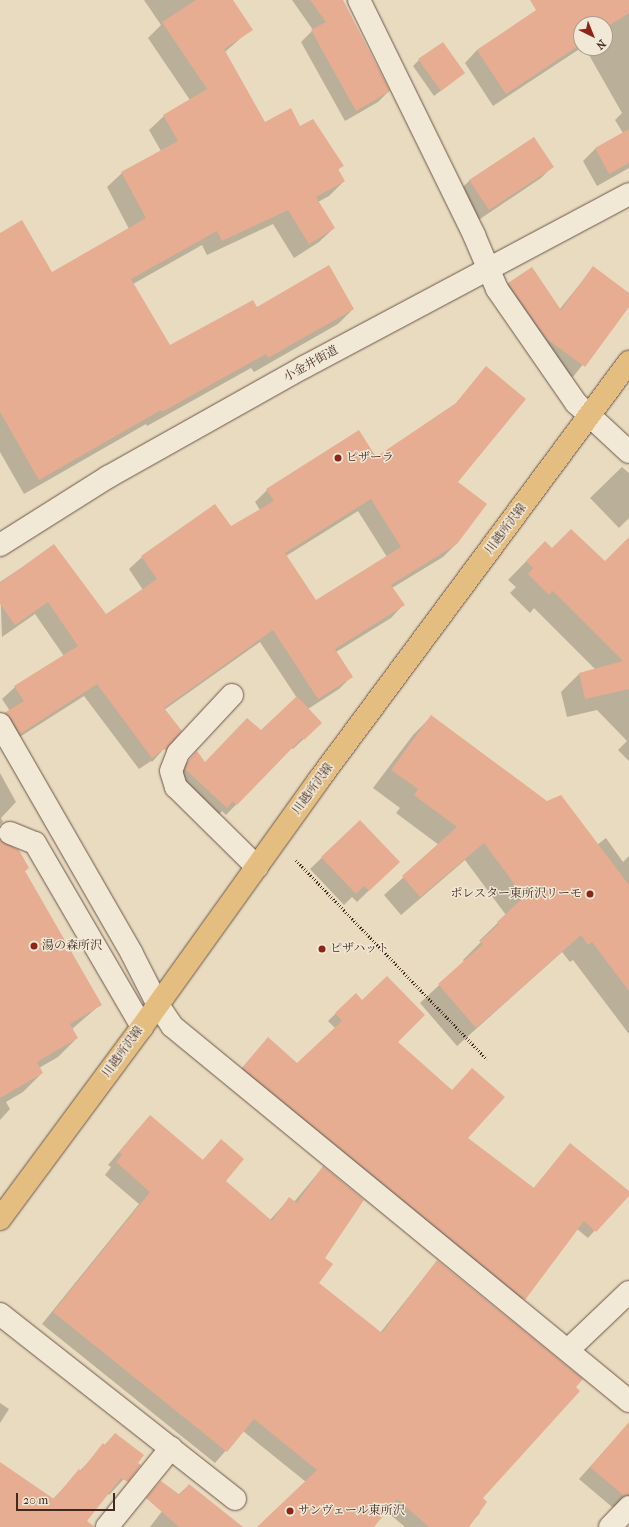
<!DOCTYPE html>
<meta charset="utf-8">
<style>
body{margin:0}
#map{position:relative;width:629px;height:1527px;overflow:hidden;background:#e9dbc0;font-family:"IM FELL French Canon","Noto Serif JP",serif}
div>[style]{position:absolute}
.shadow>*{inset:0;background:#0003}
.building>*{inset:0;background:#e6ad92}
.path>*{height:2.5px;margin-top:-1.25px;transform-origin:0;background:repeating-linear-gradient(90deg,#432a21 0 1px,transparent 0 3px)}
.roads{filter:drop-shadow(0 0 1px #6c5649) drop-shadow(0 0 1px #6c5649)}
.minor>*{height:22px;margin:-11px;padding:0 11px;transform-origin:11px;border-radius:11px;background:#f1e8d6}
.major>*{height:22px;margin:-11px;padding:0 11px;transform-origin:11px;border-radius:11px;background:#e4be80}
.dots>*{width:11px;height:11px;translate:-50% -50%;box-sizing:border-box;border:2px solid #f1e8d6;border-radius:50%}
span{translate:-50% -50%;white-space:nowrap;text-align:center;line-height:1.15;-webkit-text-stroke:3px #f1e8d6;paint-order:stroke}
.street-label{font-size:12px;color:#432a21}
.poi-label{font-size:12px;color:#432a21}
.left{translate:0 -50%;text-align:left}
.right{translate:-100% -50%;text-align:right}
.north{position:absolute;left:573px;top:16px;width:40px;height:40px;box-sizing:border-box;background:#f1e8d6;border:1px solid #ab9c8e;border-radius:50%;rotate:137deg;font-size:11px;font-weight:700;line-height:16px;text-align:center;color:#432a21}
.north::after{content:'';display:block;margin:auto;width:14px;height:18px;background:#8f2418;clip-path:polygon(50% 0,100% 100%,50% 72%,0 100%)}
.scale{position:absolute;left:16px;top:1493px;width:99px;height:18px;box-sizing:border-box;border:2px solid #432a21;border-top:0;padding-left:5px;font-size:12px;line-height:14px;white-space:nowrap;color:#432a21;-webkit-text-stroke:3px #f1e8d6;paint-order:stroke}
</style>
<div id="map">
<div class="shadow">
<i style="clip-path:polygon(144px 0,232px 0,251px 29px,225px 52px,265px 123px,300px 127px,343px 165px,338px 170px,344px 181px,329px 196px,318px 202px,334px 228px,319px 242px,294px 258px,273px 224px,207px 255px,202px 245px,133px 284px,169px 347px,256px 308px,353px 309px,338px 324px,254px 372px,251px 368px,147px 426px,146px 424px,24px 494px,0 452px,0 234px,52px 274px,129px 229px,107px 187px,122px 173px,161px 151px,149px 130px,164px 116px,190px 100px,148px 38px,161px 25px)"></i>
<i style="clip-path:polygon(292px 0,342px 0,389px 91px,378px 102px,345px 121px,301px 42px,313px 30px)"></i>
<i style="clip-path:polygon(553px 0,629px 0,629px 168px,597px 186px,583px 161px,595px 149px,623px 133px,615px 120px,622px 113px,585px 48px,605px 48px,605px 24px,581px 24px,581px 48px,493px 106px,465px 63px,477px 50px)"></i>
<i style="clip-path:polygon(419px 60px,464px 73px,434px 96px,413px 66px)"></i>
<i style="clip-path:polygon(534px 139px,552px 167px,541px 178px,477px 221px,458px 192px,469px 181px)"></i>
<i style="clip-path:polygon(593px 268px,629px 294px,629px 306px,573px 377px,535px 350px,497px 295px,508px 283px,559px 310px)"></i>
<i style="clip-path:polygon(evenodd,486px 368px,457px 482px,456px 544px,443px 557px,392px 588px,403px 605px,391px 618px,336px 652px,352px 676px,339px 689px,308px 709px,310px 733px,293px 749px,291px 748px,226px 815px,222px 811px,216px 818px,175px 780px,179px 771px,197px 753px,205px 764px,261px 732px,297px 698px,260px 642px,164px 710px,180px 731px,152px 762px,151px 761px,139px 769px,84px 696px,7px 745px,0 718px,10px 711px,2px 699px,15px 687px,64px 656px,35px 614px,2px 637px,0 582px,54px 546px,106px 615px,143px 590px,129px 569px,142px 557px,231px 528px,260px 510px,255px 502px,267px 490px,375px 458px,452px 408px,486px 368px,358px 511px,387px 557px,316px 601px,286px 556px,358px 511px)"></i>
<i style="clip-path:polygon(622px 467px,629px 473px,629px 518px,619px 528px,590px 498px)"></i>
<i style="clip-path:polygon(545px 542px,552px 549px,605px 562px,629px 543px,629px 761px,618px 750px,627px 741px,597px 710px,567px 717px,561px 692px,579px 674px,595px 669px,534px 608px,530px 613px,510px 593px,516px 587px,508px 580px)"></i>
<i style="clip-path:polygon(431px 717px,597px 845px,606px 838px,623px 862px,629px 856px,629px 1034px,573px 960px,570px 962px,562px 952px,457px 1046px,420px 1003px,464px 962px,463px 960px,481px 942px,479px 941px,506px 915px,465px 860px,401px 915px,384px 895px,439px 845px,396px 813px,400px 808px,373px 788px,413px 735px)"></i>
<i style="clip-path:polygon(0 773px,16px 802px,1px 818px,3px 822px,0 825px)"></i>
<i style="clip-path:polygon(360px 821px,398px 862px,357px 902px,352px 897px,344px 905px,310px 869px)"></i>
<i style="clip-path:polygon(0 842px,28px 868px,24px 872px,101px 1004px,72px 1029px,77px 1038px,58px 1057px,39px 1068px,42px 1073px,23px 1092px,6px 1102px,10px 1109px,0 1120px)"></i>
<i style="clip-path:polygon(356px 994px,396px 1042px,466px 1138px,533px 1189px,564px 1151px,629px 1192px,588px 1238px,577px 1229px,517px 1306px,236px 1075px,261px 1046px,297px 1064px,335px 1028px,328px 1021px)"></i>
<i style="clip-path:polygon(139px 1128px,202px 1161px,210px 1152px,224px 1181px,270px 1220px,289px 1199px,294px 1202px,323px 1167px,323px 1258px,318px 1283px,380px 1333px,437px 1261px,481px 1498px,478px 1511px,480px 1513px,467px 1527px,405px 1527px,386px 1511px,372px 1527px,258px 1527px,306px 1482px,243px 1431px,215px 1463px,42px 1324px,139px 1204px,105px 1175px,111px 1167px,108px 1165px)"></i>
<i style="clip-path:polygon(0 1403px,9px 1409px,0 1423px)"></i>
<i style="clip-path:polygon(623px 1430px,629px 1435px,629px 1520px,620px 1506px,612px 1507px,579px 1479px)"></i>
<i style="clip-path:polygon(115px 1434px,143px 1455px,123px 1480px,109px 1495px,107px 1493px,79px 1527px,0 1527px,0 1464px,53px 1499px)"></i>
<i style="clip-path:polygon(189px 1485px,242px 1527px,150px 1527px,166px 1506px)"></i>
</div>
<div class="building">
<i style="clip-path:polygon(196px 0,233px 0,253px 30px,224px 49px,265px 122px,291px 108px,300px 126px,313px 119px,344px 166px,338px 169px,345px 181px,316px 197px,335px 228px,309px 244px,288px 210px,222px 241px,217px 231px,131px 279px,170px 345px,253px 300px,257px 307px,329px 265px,354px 309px,268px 358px,266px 354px,162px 412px,161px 410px,39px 480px,0 412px,0 233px,22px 220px,52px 272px,146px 218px,121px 172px,178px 141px,163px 115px,207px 89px,162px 22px)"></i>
<i style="clip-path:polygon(310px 0,343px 0,390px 91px,356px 111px,311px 30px,326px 22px)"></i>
<i style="clip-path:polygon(530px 0,629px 0,629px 13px,605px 28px,605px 24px,581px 24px,581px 44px,506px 94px,477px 50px,536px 10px)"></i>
<i style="clip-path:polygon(443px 42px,465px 73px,441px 91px,418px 59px)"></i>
<i style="clip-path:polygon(629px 129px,629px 163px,609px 174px,595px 148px)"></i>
<i style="clip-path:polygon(534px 137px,554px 167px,489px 210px,469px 180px)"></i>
<i style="clip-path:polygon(593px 266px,629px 293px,629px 307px,585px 367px,547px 339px,508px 283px,532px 267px,561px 310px)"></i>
<i style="clip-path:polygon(evenodd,486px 366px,526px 399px,458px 482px,487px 504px,457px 544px,391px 585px,405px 605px,335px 649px,353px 677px,318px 699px,273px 630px,164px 708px,182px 731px,166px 751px,164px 749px,152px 758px,97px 684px,20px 734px,11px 718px,4px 713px,24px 701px,14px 686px,78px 646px,48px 602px,15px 625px,0 604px,0 583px,54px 544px,106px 614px,157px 579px,141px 556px,215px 504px,231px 526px,274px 501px,266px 489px,359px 430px,376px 457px,456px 403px,486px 366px,371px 499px,401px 547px,316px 600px,285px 553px,371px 499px)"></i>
<i style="clip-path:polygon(571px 529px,605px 561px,629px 537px,629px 689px,585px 699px,579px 673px,623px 661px,553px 591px,549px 595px,528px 574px,533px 568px,526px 561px,545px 541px,552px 548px)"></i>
<i style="clip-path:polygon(297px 696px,322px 723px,304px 740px,302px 738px,237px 805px,233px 801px,227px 808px,185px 769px,189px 760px,197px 751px,205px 762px,247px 718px,261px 730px)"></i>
<i style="clip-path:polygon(431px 715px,547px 801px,561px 795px,629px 885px,629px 991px,592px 942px,588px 945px,581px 935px,476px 1028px,438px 984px,483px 944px,480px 941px,499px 924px,497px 922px,524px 897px,484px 843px,420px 897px,402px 876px,457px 827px,414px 795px,418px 789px,391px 770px)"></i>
<i style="clip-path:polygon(360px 820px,400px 862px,369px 891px,364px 886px,356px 894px,321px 857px)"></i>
<i style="clip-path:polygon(0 840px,19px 850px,29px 868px,25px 871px,102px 1005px,70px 1024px,78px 1038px,37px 1062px,43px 1073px,0 1098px)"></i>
<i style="clip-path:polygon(387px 976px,425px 1015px,398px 1042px,452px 1090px,472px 1068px,505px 1097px,468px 1138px,534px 1188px,570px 1143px,629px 1191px,629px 1196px,596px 1232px,584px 1221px,525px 1300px,242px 1068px,268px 1037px,297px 1063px,342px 1021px,335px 1013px,356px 993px,362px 1000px)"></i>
<i style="clip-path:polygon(150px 1115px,203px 1160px,221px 1139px,244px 1159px,226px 1181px,272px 1221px,289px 1197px,297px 1203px,323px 1166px,364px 1200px,325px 1258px,333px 1264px,319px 1283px,382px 1333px,437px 1260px,583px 1379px,576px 1387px,580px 1391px,483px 1498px,487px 1502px,469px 1527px,429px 1527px,397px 1499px,374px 1527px,257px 1527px,317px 1470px,254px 1419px,227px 1452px,53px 1312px,150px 1192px,116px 1162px,122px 1155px,119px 1152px)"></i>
<i style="clip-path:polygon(629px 1422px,629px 1495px,624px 1496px,590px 1467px)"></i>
<i style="clip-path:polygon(115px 1433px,144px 1455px,138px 1463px,141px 1465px,128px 1482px,121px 1478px,87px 1521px,95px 1527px,0 1527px,0 1462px,54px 1499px,79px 1469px,81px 1471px,103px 1443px,105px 1445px)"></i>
<i style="clip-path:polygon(161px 1481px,180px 1495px,189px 1484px,243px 1527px,179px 1527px,146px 1498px)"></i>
</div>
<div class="path">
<i style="left:296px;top:860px;width:276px;rotate:46.2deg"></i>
</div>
<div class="roads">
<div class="minor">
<i style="left:359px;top:0;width:262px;rotate:63.9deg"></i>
<i style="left:474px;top:235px;width:59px;rotate:66.9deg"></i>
<i style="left:497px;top:289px;width:139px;rotate:55.3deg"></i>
<i style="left:576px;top:403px;width:72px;rotate:42.8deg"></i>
<i style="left:0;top:545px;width:128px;rotate:-32.2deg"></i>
<i style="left:108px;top:477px;width:225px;rotate:-29.3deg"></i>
<i style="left:304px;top:367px;width:368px;rotate:-28deg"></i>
<i style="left:232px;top:695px;width:79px;rotate:133deg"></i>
<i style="left:178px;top:753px;width:19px;rotate:111deg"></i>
<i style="left:171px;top:771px;width:17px;rotate:73deg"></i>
<i style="left:176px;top:787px;width:114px;rotate:44.6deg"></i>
<i style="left:0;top:724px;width:265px;rotate:60.1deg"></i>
<i style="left:132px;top:954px;width:57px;rotate:63deg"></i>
<i style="left:158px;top:1005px;width:25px;rotate:56deg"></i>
<i style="left:172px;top:1026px;width:591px;rotate:39.37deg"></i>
<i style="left:10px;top:833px;width:27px;rotate:22deg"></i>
<i style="left:35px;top:843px;width:213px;rotate:59.8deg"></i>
<i style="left:0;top:1314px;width:299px;rotate:38.2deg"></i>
<i style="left:568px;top:1350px;width:84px;rotate:-43.6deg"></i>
<i style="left:107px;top:1527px;width:102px;rotate:-51deg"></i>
<i style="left:610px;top:1527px;width:28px;rotate:-46deg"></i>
</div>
<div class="major">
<i style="left:0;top:1219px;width:239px;rotate:-53.5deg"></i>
<i style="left:142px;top:1027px;width:302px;rotate:-54.4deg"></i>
<i style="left:318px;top:781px;width:522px;rotate:-53.42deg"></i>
</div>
</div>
<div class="dots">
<i style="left:338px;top:458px;background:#8f2418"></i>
<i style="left:590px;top:894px;background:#8f2418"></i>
<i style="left:34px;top:946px;background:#8f2418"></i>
<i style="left:322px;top:949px;background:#8f2418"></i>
<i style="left:290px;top:1511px;background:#8f2418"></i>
</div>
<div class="street-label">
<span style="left:311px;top:364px;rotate:-29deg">小金井街道</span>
<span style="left:506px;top:529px;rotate:-53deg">川越所沢線</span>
<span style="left:313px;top:789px;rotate:-54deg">川越所沢線</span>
<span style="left:123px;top:1052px;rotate:-54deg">川越所沢線</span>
</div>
<div class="poi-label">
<span class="left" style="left:346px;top:458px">ピザーラ</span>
<span class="right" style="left:582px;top:894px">ポレスター東所沢リーモ</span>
<span class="left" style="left:42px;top:946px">湯の森所沢</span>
<span class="left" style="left:330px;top:949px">ピザハット</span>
<span class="left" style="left:298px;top:1511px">サンヴェール東所沢</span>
</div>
<div class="north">N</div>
<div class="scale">20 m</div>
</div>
